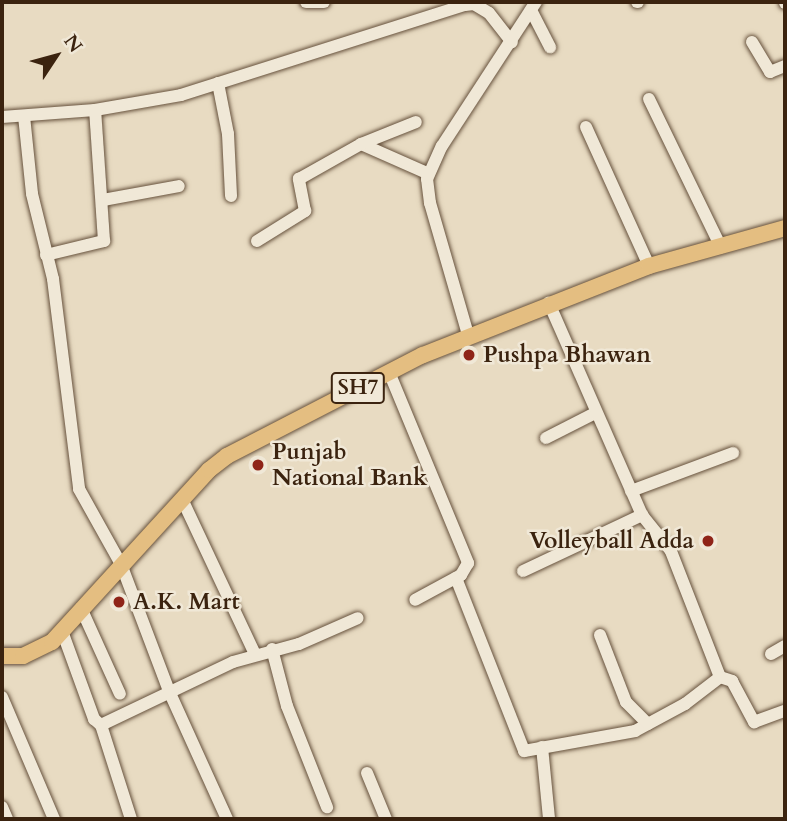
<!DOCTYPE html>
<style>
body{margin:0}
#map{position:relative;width:787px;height:821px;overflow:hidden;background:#e8dbc2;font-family:Cardo,serif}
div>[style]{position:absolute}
.roads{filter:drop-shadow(0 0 2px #66513c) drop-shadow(0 0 2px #66513c)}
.minor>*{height:12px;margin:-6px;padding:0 6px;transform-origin:6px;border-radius:6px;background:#f0e8d7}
.major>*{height:16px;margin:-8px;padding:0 8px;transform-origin:8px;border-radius:8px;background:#e4be81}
.dots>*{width:19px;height:19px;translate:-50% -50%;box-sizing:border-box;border:4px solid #f0e8d7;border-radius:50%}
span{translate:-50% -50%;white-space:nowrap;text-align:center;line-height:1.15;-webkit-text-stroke:5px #f0e8d7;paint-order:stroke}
.shield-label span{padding:2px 5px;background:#f0e8d7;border:2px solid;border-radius:5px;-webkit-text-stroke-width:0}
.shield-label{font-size:21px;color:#3b230f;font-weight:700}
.poi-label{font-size:23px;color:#3b230f;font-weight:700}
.left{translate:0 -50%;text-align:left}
.right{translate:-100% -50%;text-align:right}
.frame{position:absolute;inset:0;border:4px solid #3b230f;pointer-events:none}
.north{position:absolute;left:21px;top:21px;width:70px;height:70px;-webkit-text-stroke:5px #f0e8d7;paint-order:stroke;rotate:54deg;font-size:19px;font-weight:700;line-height:28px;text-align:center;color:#3b230f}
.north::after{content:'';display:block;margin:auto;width:24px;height:32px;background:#3b230f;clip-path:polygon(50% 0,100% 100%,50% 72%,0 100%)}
</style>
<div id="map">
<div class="roads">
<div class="minor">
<i style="left:306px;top:2px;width:18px"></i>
<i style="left:637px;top:2px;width:1px"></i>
<i style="left:785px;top:2px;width:1px;rotate:90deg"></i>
<i style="left:531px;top:10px;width:42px;rotate:62.8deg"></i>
<i style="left:752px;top:42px;width:35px;rotate:59deg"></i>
<i style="left:770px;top:72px;width:16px;rotate:-22deg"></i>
<i style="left:218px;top:83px;width:52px;rotate:78.9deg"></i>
<i style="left:228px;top:134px;width:62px;rotate:87.2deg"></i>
<i style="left:649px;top:99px;width:165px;rotate:64.1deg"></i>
<i style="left:24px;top:116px;width:78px;rotate:84.1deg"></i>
<i style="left:32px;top:194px;width:88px;rotate:76.1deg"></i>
<i style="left:53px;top:279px;width:212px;rotate:82.9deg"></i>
<i style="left:79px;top:489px;width:86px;rotate:60.8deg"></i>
<i style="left:121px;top:564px;width:136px;rotate:69.3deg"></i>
<i style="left:169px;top:691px;width:141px;rotate:65.6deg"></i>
<i style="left:2px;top:117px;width:93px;rotate:-4.3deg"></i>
<i style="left:95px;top:110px;width:87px;rotate:-9.9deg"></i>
<i style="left:181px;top:95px;width:298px;rotate:-17.6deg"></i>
<i style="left:465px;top:5px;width:9px;rotate:-6deg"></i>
<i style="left:474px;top:4px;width:17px;rotate:31deg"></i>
<i style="left:489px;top:13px;width:37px;rotate:52deg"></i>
<i style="left:586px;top:127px;width:153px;rotate:65.6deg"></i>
<i style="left:361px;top:144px;width:74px;rotate:23.8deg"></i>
<i style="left:103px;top:200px;width:77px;rotate:-10.4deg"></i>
<i style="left:257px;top:241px;width:57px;rotate:-32deg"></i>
<i style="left:305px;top:211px;width:33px;rotate:-101deg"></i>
<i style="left:299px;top:179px;width:71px;rotate:-29.4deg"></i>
<i style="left:361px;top:144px;width:59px;rotate:-21.8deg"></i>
<i style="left:46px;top:255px;width:60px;rotate:-13.6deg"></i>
<i style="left:104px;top:241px;width:131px;rotate:-93.9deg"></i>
<i style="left:469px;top:338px;width:141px;rotate:-106.1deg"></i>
<i style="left:430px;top:203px;width:24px;rotate:-97deg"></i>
<i style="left:427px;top:179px;width:36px;rotate:-66deg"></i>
<i style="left:442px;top:146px;width:172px;rotate:-56.9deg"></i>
<i style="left:389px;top:372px;width:207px;rotate:67.5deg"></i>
<i style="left:468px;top:563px;width:14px;rotate:120deg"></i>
<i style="left:461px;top:575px;width:52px;rotate:151.5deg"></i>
<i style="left:546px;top:438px;width:55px;rotate:-27deg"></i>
<i style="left:631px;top:491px;width:109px;rotate:-20.4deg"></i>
<i style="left:182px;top:499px;width:171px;rotate:64.8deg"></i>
<i style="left:523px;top:571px;width:132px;rotate:-25.2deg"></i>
<i style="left:456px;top:578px;width:186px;rotate:68.5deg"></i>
<i style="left:524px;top:751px;width:113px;rotate:-10.2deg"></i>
<i style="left:635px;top:731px;width:57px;rotate:-28.4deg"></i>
<i style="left:685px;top:704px;width:44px;rotate:-37.6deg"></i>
<i style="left:720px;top:677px;width:135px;rotate:-111.3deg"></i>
<i style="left:671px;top:551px;width:46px;rotate:-128.9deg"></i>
<i style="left:642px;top:515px;width:232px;rotate:-113.7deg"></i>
<i style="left:81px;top:608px;width:94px;rotate:65.6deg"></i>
<i style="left:62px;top:631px;width:94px;rotate:70deg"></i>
<i style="left:94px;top:719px;width:9px;rotate:41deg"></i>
<i style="left:101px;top:725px;width:146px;rotate:-25.5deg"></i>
<i style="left:233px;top:662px;width:68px;rotate:-15.3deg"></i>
<i style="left:299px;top:644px;width:64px;rotate:-23.8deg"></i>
<i style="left:600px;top:635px;width:72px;rotate:68.8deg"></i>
<i style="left:626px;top:702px;width:31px;rotate:45deg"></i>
<i style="left:272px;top:649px;width:59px;rotate:75.3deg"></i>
<i style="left:287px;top:706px;width:109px;rotate:68.4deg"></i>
<i style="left:771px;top:654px;width:16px;rotate:-30deg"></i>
<i style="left:720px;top:677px;width:13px;rotate:18deg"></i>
<i style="left:732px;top:681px;width:47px;rotate:61.8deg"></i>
<i style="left:754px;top:722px;width:33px;rotate:-20deg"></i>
<i style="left:2px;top:697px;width:133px;rotate:66.9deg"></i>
<i style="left:101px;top:725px;width:99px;rotate:72.3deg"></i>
<i style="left:542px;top:747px;width:72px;rotate:84.4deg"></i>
<i style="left:367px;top:773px;width:50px;rotate:67.6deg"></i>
<i style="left:2px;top:807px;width:13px;rotate:67deg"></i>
</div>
<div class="major">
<i style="left:2px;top:656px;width:21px"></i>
<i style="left:23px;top:656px;width:32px;rotate:-26deg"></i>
<i style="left:52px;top:642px;width:233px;rotate:-47.6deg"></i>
<i style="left:209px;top:470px;width:23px;rotate:-38deg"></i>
<i style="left:227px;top:456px;width:220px;rotate:-27.3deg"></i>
<i style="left:423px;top:355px;width:243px;rotate:-21.5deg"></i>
<i style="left:649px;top:266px;width:141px;rotate:-15.6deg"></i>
</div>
</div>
<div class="dots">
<i style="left:469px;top:355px;background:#8f2418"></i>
<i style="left:258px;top:465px;background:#8f2418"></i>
<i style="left:708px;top:541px;background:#8f2418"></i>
<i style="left:119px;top:602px;background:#8f2418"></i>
</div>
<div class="shield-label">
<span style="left:358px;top:388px">SH7</span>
</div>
<div class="poi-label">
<span class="left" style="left:483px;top:355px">Pushpa Bhawan</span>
<span class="left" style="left:272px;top:465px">Punjab<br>National Bank</span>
<span class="right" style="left:694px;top:541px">Volleyball Adda</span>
<span class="left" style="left:133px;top:602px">A.K. Mart</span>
</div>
<div class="frame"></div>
<div class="north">N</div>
</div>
